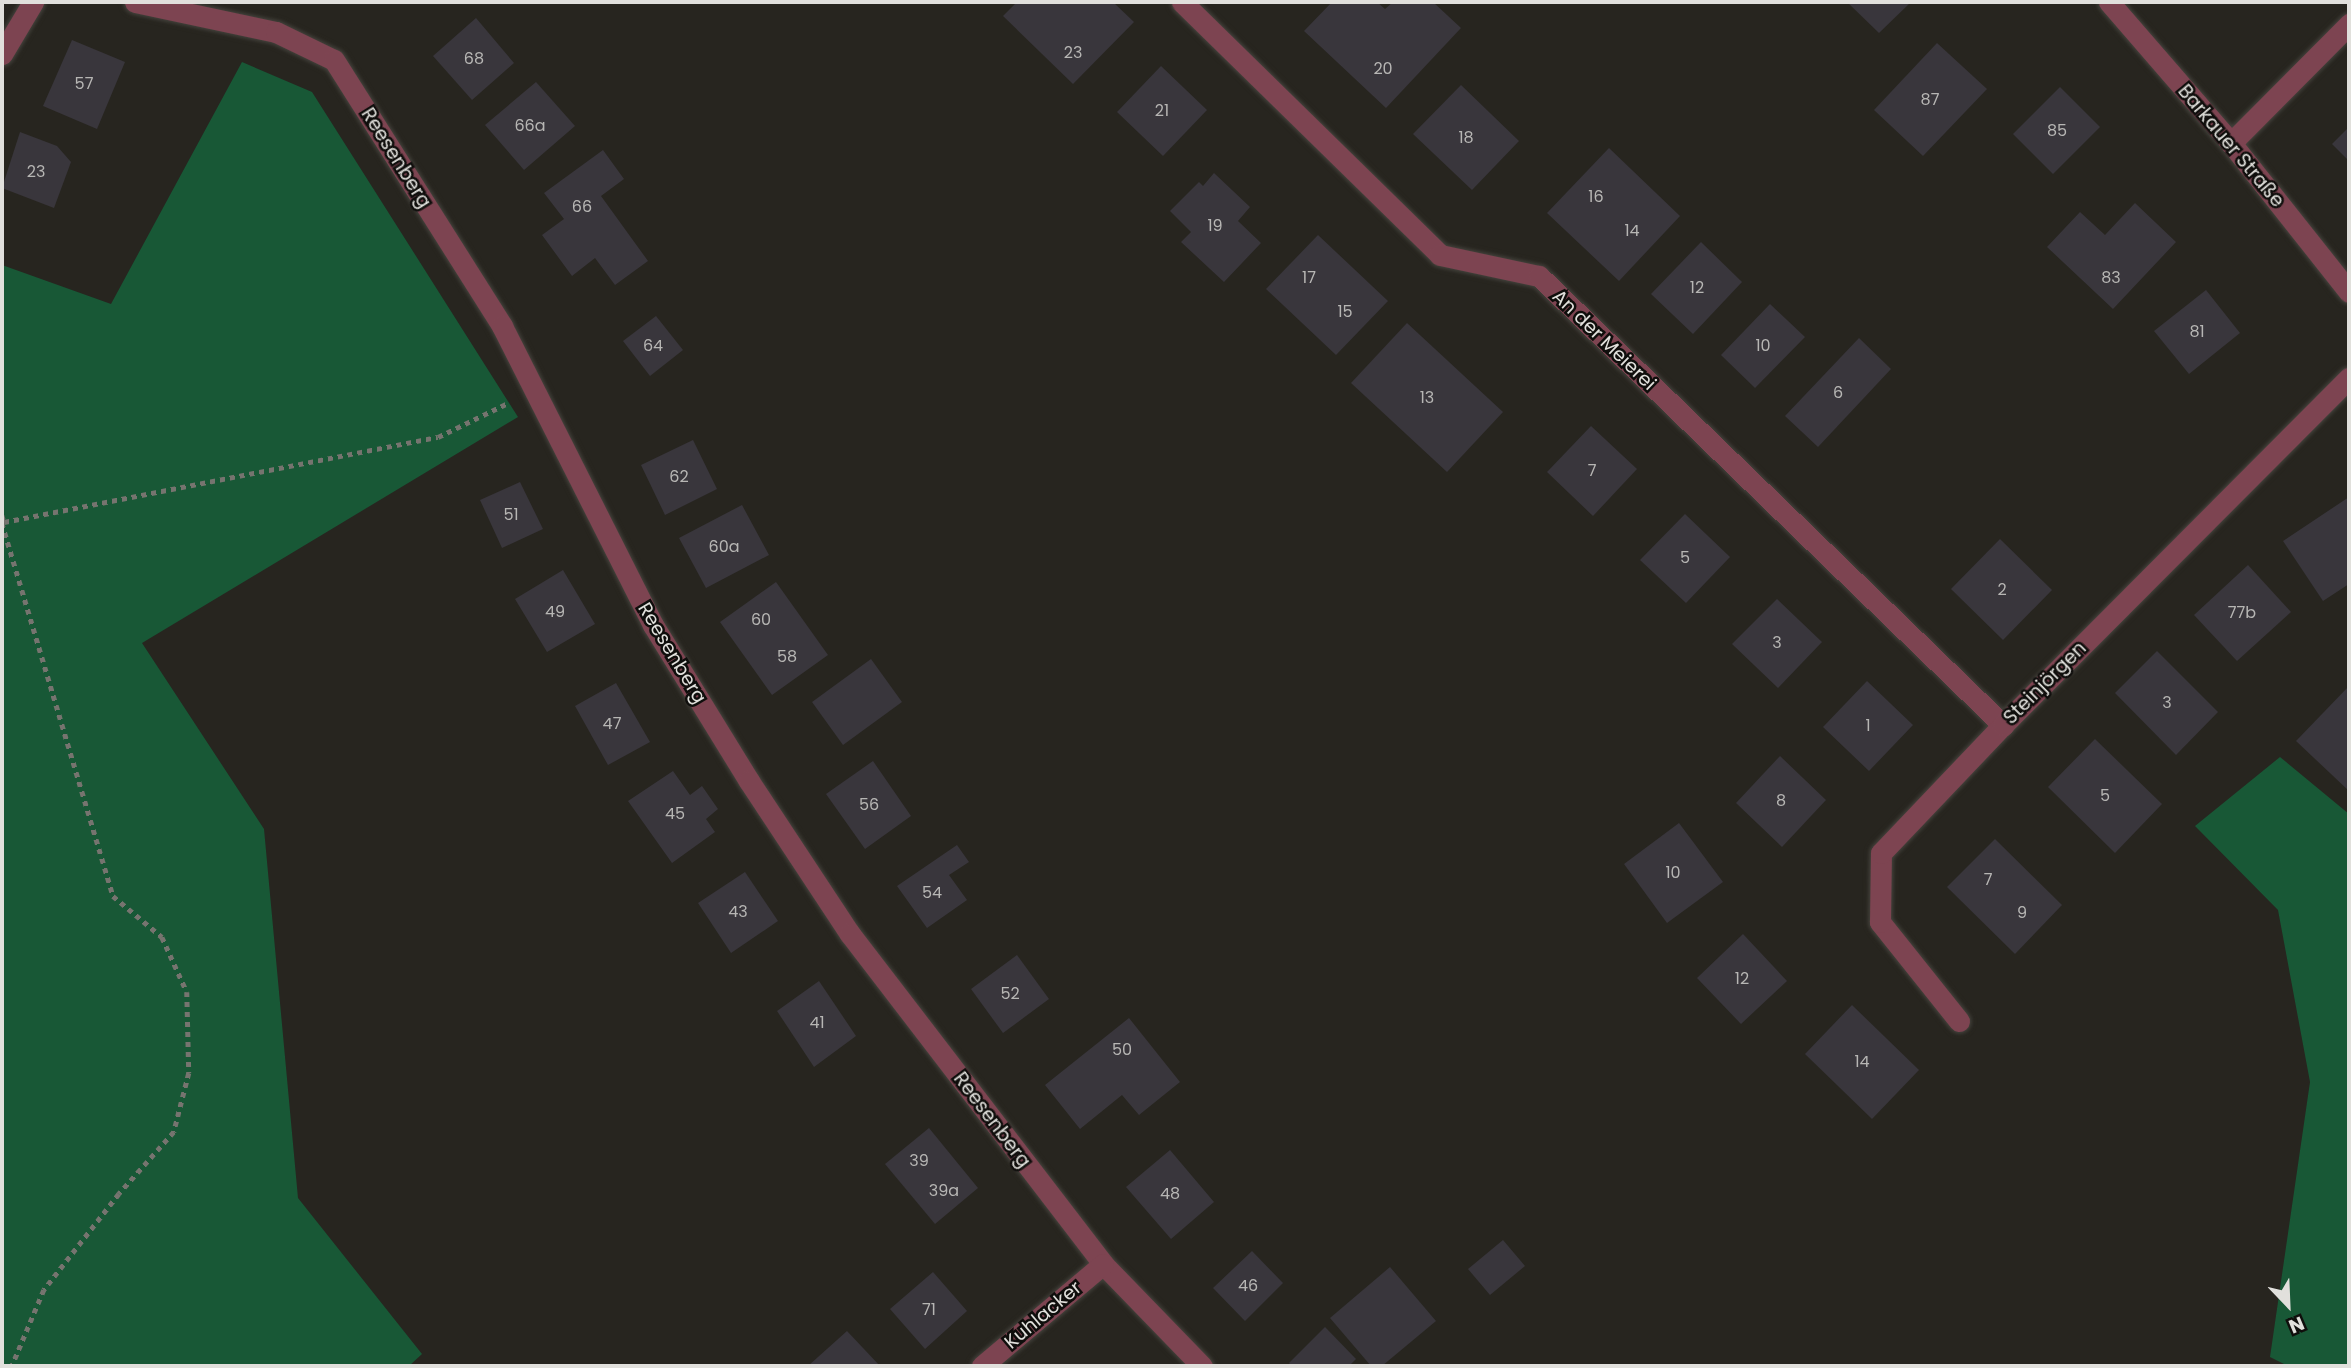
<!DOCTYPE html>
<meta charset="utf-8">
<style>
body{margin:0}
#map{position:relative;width:2351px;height:1368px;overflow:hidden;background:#27251f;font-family:Poppins,sans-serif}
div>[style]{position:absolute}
.green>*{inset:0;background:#185836}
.building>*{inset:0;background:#39363c}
.path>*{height:4.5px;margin-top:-2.25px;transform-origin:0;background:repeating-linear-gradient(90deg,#76746f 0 5px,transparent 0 10px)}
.roads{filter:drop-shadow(0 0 2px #45433d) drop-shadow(0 0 2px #45433d)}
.service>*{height:21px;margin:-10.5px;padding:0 10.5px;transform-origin:10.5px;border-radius:10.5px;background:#7d4451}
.minor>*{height:21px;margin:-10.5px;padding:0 10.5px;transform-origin:10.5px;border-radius:10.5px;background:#7d4451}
span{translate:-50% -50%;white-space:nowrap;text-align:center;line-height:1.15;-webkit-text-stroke:5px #0f0e0c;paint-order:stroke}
.number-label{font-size:16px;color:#b7b6b4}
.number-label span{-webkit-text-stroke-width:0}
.street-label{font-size:19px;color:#e1e0dc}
.frame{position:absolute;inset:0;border:4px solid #e1e0dc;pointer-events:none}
.north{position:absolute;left:2253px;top:1270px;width:70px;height:70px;-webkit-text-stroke:5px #0f0e0c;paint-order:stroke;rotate:157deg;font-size:19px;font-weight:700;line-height:28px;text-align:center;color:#e1e0dc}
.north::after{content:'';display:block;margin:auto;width:24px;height:32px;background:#e1e0dc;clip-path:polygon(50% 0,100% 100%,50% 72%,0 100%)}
</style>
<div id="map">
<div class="green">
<i style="clip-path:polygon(242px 62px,312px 92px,518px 417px,142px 643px,264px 829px,298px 1198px,422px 1354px,409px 1366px,2px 1366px,2px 265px,111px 304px)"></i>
<i style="clip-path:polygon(2280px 757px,2349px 814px,2349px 1366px,2288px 1366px,2270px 1357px,2310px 1082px,2278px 910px,2195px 826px)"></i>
</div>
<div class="building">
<i style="clip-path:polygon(1017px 2px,1113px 2px,1134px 22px,1073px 84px,1003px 16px)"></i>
<i style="clip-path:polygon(1332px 2px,1377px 2px,1385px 9px,1393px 2px,1433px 2px,1461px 28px,1386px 108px,1304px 31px)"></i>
<i style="clip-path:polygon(1847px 2px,1911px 2px,1879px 33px)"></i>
<i style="clip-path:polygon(476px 18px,514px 63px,472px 100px,433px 56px)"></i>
<i style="clip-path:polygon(72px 40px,125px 62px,97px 129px,43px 106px)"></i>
<i style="clip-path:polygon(1937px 43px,1987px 89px,1923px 156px,1874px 110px)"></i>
<i style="clip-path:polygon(1161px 66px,1207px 110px,1163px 156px,1117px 112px)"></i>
<i style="clip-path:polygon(536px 82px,575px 126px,524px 170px,485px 125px)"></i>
<i style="clip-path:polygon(1461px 85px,1519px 141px,1472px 190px,1413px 134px)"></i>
<i style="clip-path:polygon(2060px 87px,2100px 127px,2053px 174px,2013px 134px)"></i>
<i style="clip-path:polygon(2349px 127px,2349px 161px,2332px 144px)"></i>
<i style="clip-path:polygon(20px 132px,57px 146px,71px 162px,54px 208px,2px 188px)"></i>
<i style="clip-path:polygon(1609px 148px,1680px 216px,1619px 281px,1547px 213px)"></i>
<i style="clip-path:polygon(603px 150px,624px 179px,601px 196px,648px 261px,615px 285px,595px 258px,572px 276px,542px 235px,564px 219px,544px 193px)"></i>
<i style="clip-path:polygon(1214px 173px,1250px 207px,1238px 221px,1261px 243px,1224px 282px,1181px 242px,1191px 232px,1170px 211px,1199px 182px,1203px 186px)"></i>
<i style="clip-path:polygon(2135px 203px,2176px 242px,2113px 309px,2047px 247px,2080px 212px,2105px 235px)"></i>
<i style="clip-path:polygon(1318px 235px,1388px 301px,1336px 355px,1266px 289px)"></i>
<i style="clip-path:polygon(1701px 242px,1742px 282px,1693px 334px,1651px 294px)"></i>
<i style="clip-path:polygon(2206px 290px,2240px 333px,2189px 374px,2154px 331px)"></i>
<i style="clip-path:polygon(1770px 304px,1805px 337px,1755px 388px,1721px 355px)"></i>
<i style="clip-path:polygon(656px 316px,683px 350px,650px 376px,623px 341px)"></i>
<i style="clip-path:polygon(1407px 323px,1503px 412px,1447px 472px,1351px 383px)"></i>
<i style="clip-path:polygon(1859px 338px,1891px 369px,1818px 447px,1785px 416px)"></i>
<i style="clip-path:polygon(1591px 426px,1637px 469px,1593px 516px,1547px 472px)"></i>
<i style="clip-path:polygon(693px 440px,717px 489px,665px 515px,641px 465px)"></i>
<i style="clip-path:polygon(520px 482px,543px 529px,502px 548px,480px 500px)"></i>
<i style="clip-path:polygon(2349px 497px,2349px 584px,2323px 601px,2283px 541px)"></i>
<i style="clip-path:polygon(742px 505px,769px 555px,706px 588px,679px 538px)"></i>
<i style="clip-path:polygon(1685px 514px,1730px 557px,1686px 603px,1640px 560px)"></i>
<i style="clip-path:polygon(2000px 539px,2052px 590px,2003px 640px,1951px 589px)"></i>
<i style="clip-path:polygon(2248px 565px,2291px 612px,2237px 661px,2194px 615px)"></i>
<i style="clip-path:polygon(563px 570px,595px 624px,547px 652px,515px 599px)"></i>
<i style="clip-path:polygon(776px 582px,828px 655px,772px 695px,720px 622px)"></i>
<i style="clip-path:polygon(1777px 599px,1822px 642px,1778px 688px,1732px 644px)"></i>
<i style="clip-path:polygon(2157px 651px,2218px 712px,2176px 755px,2115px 693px)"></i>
<i style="clip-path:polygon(871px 659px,902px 702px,843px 745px,812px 702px)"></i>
<i style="clip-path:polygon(1867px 681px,1913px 725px,1869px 771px,1823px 727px)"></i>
<i style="clip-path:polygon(616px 683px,650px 742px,608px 765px,575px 706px)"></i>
<i style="clip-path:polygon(2349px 686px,2349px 791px,2296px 741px)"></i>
<i style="clip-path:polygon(2095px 739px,2162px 804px,2115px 853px,2048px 787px)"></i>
<i style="clip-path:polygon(1780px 756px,1826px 800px,1782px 847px,1736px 803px)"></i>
<i style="clip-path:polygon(873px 761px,911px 816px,865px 849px,826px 794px)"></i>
<i style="clip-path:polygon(673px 771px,690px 795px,702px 786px,718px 809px,706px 819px,715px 832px,672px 863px,628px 801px)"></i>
<i style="clip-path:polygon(1679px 823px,1723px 882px,1667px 923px,1624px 864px)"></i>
<i style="clip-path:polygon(1995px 839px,2062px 905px,2015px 954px,1947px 887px)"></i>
<i style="clip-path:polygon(957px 845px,969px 862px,949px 875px,967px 900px,927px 928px,897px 886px)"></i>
<i style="clip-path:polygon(745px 872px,778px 921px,731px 953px,698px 903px)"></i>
<i style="clip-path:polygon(1743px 934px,1787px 981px,1741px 1024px,1697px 978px)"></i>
<i style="clip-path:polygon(1017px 955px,1049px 999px,1003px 1033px,971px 989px)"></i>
<i style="clip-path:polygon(819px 981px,856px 1036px,814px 1067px,777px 1011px)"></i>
<i style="clip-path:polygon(1852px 1005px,1919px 1070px,1872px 1119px,1805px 1054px)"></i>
<i style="clip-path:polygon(1129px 1018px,1180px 1082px,1139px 1115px,1122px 1095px,1080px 1129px,1045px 1085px)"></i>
<i style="clip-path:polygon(929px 1128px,978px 1188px,935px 1224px,885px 1164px)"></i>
<i style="clip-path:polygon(1170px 1150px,1214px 1202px,1171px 1239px,1126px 1187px)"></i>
<i style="clip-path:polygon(1503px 1240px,1525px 1266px,1490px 1295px,1468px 1269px)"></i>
<i style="clip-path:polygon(1252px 1251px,1283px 1283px,1245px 1321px,1213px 1288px)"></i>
<i style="clip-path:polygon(1390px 1267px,1436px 1321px,1382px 1366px,1371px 1366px,1330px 1318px)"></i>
<i style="clip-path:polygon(933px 1272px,967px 1311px,925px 1349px,890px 1309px)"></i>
<i style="clip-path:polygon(1325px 1327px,1356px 1359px,1349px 1366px,1292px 1366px,1289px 1363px)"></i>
<i style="clip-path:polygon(847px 1331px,880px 1366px,808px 1366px)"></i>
</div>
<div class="path">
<i style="left:2px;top:515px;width:7px;rotate:74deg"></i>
<i style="left:4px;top:522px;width:442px;rotate:-11.1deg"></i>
<i style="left:438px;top:437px;width:76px;rotate:-25.9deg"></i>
<i style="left:2px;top:523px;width:389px;rotate:73.4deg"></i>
<i style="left:113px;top:896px;width:64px;rotate:39.9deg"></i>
<i style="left:162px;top:937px;width:60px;rotate:65.6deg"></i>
<i style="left:187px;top:992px;width:81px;rotate:88.6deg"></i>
<i style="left:189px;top:1073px;width:61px;rotate:104.3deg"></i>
<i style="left:174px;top:1132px;width:83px;rotate:131.6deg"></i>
<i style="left:119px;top:1194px;width:122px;rotate:128deg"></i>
<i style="left:44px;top:1290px;width:82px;rotate:112.8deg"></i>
</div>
<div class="roads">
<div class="service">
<i style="left:2231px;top:143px;width:168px;rotate:-45.2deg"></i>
</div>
<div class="minor">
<i style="left:135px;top:2px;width:144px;rotate:12deg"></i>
<i style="left:276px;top:32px;width:64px;rotate:25.8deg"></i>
<i style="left:334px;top:60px;width:315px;rotate:57.7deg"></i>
<i style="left:502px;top:326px;width:335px;rotate:63.2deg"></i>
<i style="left:653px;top:625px;width:183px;rotate:58.4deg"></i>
<i style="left:749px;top:781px;width:183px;rotate:56.6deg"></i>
<i style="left:850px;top:934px;width:416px;rotate:52.5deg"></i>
<i style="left:1103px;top:1264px;width:142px;rotate:45.9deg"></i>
<i style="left:1182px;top:2px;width:361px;rotate:44.4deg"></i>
<i style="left:1440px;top:255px;width:101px;rotate:12deg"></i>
<i style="left:1539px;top:276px;width:646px;rotate:44.06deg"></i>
<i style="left:2109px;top:2px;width:186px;rotate:49.1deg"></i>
<i style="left:2231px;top:143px;width:190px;rotate:51.6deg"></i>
<i style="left:2px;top:54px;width:61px;rotate:-59.2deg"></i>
<i style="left:1959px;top:1021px;width:127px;rotate:-128.6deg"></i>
<i style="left:1880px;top:922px;width:69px;rotate:-89.2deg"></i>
<i style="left:1881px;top:853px;width:177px;rotate:-46.4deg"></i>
<i style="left:2003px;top:725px;width:490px;rotate:-45.1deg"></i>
<i style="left:982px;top:1366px;width:158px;rotate:-40.1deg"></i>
</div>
</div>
<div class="number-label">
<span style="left:1073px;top:53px">23</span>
<span style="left:474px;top:59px">68</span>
<span style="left:1383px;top:69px">20</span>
<span style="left:84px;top:84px">57</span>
<span style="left:1930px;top:100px">87</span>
<span style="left:1162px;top:111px">21</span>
<span style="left:530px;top:126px">66a</span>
<span style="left:2057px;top:131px">85</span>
<span style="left:1466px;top:138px">18</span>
<span style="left:36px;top:172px">23</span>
<span style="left:1596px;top:197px">16</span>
<span style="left:582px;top:207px">66</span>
<span style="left:1215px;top:226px">19</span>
<span style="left:1632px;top:231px">14</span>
<span style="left:1309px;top:278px">17</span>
<span style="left:2111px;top:278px">83</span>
<span style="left:1697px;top:288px">12</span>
<span style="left:1345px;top:312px">15</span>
<span style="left:2197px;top:332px">81</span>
<span style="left:653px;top:346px">64</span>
<span style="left:1763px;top:346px">10</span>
<span style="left:1838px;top:393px">6</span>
<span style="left:1427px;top:398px">13</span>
<span style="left:1592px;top:471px">7</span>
<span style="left:679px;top:477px">62</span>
<span style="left:511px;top:515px">51</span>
<span style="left:724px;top:547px">60a</span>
<span style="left:1685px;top:558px">5</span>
<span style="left:2002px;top:590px">2</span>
<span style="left:555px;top:612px">49</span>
<span style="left:2242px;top:613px">77b</span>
<span style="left:761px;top:620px">60</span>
<span style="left:1777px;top:643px">3</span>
<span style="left:787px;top:657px">58</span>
<span style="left:2167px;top:703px">3</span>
<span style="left:612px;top:724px">47</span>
<span style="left:1868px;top:726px">1</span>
<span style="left:2105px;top:796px">5</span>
<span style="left:1781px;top:801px">8</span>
<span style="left:869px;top:805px">56</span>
<span style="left:675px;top:814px">45</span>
<span style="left:1673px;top:873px">10</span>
<span style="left:1988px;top:880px">7</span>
<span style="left:932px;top:893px">54</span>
<span style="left:738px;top:912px">43</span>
<span style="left:2022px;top:913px">9</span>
<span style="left:1742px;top:979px">12</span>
<span style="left:1010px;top:994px">52</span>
<span style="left:817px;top:1023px">41</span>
<span style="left:1122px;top:1050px">50</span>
<span style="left:1862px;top:1062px">14</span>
<span style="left:919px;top:1161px">39</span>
<span style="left:944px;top:1191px">39a</span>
<span style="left:1170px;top:1194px">48</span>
<span style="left:1248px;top:1286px">46</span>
<span style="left:929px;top:1310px">71</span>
</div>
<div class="street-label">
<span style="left:2231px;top:146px;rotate:50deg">Barkauer Straße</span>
<span style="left:396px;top:158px;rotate:58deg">Reesenberg</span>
<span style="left:1604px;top:340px;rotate:44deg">An der Meierei</span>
<span style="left:672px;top:653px;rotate:59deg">Reesenberg</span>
<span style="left:2045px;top:683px;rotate:-45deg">Steinjörgen</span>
<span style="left:992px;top:1120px;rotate:53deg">Reesenberg</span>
<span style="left:1043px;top:1315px;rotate:-40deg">Kuhlacker</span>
</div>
<div class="frame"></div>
<div class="north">N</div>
</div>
